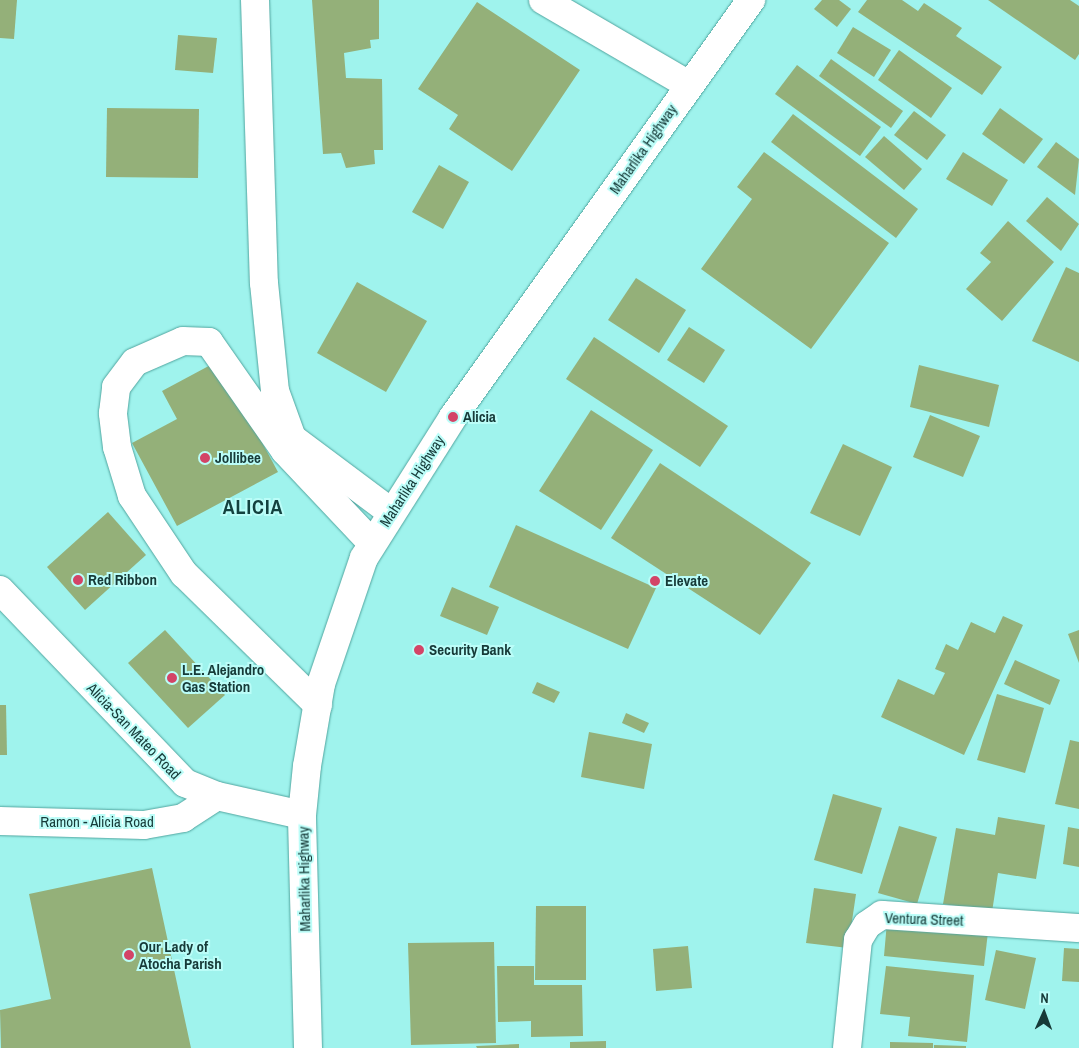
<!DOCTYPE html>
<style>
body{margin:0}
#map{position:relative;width:1079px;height:1048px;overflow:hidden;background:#9ff3ed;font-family:"Archivo Narrow",sans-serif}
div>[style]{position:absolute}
.building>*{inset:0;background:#94b079}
.roads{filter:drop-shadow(0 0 1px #51a59f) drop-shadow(0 0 1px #51a59f)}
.minor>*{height:28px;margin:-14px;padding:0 14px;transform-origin:14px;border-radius:14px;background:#fff}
.major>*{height:28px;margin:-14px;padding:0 14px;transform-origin:14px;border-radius:14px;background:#fff}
.dots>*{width:14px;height:14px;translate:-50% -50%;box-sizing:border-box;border:2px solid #bbfdf8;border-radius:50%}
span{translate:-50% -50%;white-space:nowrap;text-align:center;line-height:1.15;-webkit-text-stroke:4px #bbfdf8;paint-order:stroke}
.street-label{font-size:15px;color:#163a38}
.poi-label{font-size:15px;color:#163a38;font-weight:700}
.left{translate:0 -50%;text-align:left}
.district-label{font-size:20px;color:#13413f;font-weight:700;letter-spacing:1px}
.north{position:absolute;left:1019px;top:988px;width:50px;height:50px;-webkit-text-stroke:4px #bbfdf8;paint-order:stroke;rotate:2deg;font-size:14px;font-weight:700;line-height:20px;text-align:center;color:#163a38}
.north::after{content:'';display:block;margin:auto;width:18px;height:22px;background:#163a38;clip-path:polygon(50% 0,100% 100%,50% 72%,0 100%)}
</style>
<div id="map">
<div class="building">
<i style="clip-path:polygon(0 0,17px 0,14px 39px,0 38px)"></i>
<i style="clip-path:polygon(312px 0,379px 0,379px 39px,370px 40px,371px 48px,344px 53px,346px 78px,382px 79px,383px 150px,374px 150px,375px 164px,346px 168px,341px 153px,323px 154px)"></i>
<i style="clip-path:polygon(822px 0,839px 0,851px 9px,837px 27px,814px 9px)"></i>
<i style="clip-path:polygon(867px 0,902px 0,918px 11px,924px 3px,962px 28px,956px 36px,1002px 67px,982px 95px,858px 12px)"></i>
<i style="clip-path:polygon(988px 0,1070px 0,1079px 6px,1079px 54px,1075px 60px)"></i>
<i style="clip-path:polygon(477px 2px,580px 70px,512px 171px,449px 129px,458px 115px,418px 89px)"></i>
<i style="clip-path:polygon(853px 27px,891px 50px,874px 77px,837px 53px)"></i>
<i style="clip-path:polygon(178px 35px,217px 38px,213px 73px,175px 70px)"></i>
<i style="clip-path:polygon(899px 50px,952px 88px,931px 118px,878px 80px)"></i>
<i style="clip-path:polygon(831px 59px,903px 111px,891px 128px,819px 76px)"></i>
<i style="clip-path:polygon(797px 65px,881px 127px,860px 156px,775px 94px)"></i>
<i style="clip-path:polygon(107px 108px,199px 109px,198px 178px,106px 177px)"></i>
<i style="clip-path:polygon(1000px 108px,1043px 139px,1024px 164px,982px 134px)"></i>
<i style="clip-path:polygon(914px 111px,946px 135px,927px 160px,894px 135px)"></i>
<i style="clip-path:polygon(793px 114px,918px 209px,896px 238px,771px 142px)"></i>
<i style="clip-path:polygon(884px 136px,922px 169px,904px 190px,865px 157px)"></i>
<i style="clip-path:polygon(1056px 142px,1079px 159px,1075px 195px,1037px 167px)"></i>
<i style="clip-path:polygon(764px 152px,889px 243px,811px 349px,701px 269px,752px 199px,737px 187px)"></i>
<i style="clip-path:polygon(963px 152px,1008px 180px,992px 206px,946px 179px)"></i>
<i style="clip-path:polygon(439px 165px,469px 182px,443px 229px,412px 212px)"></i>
<i style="clip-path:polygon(1047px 197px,1079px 224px,1061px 251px,1026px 221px)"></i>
<i style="clip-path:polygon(1008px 221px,1054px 262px,1002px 321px,966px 289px,991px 262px,980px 253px)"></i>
<i style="clip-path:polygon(1066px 267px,1079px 273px,1079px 362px,1032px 341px)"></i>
<i style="clip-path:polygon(636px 278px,686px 310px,659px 353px,608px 320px)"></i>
<i style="clip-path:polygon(357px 282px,427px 321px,386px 392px,317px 353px)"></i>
<i style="clip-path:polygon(689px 327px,725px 350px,704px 383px,667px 360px)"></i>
<i style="clip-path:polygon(594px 337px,728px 426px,700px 467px,566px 379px)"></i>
<i style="clip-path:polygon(218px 361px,278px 472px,177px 526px,132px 443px,177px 419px,162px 391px)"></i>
<i style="clip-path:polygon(919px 365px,999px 385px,989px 427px,910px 407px)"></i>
<i style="clip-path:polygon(591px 410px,653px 450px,601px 530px,539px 491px)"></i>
<i style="clip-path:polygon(930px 415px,980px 436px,963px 477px,913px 457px)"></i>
<i style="clip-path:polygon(843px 444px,892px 467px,860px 536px,810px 513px)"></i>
<i style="clip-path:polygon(660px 463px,811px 563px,760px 635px,611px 538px)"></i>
<i style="clip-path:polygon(108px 512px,146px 555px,85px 610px,47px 567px)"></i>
<i style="clip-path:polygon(516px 525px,656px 588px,628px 649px,489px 587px)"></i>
<i style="clip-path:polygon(452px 587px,499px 607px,487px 635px,440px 616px)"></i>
<i style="clip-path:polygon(1003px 616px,1023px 625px,964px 755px,881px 717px,898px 679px,934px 695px,945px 673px,935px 669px,946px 644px,958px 650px,971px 622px,995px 633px)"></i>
<i style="clip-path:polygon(165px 630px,225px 695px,188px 728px,128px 663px)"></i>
<i style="clip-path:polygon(1079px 630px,1079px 663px,1068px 634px)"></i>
<i style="clip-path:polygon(1015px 660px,1060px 680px,1050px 705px,1004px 684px)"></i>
<i style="clip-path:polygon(537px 682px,560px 692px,554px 703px,532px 693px)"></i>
<i style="clip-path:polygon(997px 694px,1044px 708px,1025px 773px,977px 760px)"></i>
<i style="clip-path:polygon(0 705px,6px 705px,7px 755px,0 755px)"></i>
<i style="clip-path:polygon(626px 713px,649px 723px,644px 733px,622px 723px)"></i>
<i style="clip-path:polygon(589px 732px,652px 744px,644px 789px,581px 777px)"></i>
<i style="clip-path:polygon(1070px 740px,1079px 742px,1079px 809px,1055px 804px)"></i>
<i style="clip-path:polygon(833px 794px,882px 808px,862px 874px,814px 860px)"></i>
<i style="clip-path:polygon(998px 817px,1045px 825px,1036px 879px,998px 873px,992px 912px,943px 904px,956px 828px,995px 835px)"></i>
<i style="clip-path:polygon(899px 826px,937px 837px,917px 904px,878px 893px)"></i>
<i style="clip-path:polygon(1068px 827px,1079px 829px,1079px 867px,1063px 864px)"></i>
<i style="clip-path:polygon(152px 868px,191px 1048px,1px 1048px,0 1010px,51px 999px,29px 894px)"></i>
<i style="clip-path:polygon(814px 888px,856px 894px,848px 948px,806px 943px)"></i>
<i style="clip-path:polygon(536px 906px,586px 906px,586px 980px,535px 980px)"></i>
<i style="clip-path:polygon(887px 922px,988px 932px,984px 966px,884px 956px)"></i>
<i style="clip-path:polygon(494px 942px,496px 1043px,411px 1045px,408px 943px)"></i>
<i style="clip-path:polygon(688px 946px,692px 988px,656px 991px,653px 949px)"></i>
<i style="clip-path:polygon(1064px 948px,1079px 949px,1079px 982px,1062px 981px)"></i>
<i style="clip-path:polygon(996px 950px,1036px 958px,1025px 1009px,985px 1000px)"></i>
<i style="clip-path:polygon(497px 966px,534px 966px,534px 985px,582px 985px,583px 1036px,531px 1037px,531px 1021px,498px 1022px)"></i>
<i style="clip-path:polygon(886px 966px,974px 975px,967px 1042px,908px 1036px,910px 1017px,880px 1014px)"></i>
<i style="clip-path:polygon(606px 1041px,606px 1048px,570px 1048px,570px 1042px)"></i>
<i style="clip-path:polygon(890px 1042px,933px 1043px,933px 1048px,890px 1048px)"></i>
<i style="clip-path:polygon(519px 1044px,519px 1048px,477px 1048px,476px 1046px)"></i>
<i style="clip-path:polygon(934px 1045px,966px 1046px,966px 1048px,934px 1048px)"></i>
</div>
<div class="roads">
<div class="minor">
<i style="left:255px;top:0;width:283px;rotate:88.2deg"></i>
<i style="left:264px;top:283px;width:109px;rotate:84.2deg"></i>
<i style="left:275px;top:391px;width:50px;rotate:70.1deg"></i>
<i style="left:292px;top:438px;width:124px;rotate:36.8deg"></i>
<i style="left:543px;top:0;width:169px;rotate:30.2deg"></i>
<i style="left:318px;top:705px;width:187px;rotate:-135.6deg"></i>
<i style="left:184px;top:574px;width:94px;rotate:-123.7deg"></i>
<i style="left:132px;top:496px;width:51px;rotate:-107deg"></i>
<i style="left:117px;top:447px;width:34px;rotate:-97deg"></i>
<i style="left:113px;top:413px;width:26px;rotate:-83deg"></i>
<i style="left:116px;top:387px;width:31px;rotate:-53deg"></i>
<i style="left:135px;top:362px;width:52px;rotate:-23.6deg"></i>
<i style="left:183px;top:341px;width:26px;rotate:2deg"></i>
<i style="left:209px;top:342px;width:133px;rotate:55.1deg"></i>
<i style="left:285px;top:451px;width:127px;rotate:46.6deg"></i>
<i style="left:847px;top:1048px;width:109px;rotate:-84.2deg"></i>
<i style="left:858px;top:940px;width:17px;rotate:-59deg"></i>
<i style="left:867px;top:925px;width:18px;rotate:-34deg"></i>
<i style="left:882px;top:915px;width:197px;rotate:3.8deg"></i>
</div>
<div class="major">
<i style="left:0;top:590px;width:267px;rotate:46.2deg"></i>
<i style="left:185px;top:783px;width:35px;rotate:22deg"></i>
<i style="left:217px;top:796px;width:87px;rotate:12.6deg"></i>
<i style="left:0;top:821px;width:144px;rotate:1.6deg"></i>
<i style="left:144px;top:825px;width:40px;rotate:-10deg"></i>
<i style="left:183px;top:818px;width:40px;rotate:-32.9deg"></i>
<i style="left:308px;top:1048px;width:233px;rotate:-91.5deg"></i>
<i style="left:302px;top:815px;width:49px;rotate:-84.2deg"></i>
<i style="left:307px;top:766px;width:83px;rotate:-80.3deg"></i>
<i style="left:321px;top:684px;width:133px;rotate:-71.2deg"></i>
<i style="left:364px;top:558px;width:167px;rotate:-57.7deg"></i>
<i style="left:453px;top:417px;width:513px;rotate:-54.45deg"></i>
</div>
</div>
<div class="dots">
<i style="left:453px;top:417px;background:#d34467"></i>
<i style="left:205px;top:458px;background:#d34467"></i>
<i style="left:78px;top:580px;background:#d34467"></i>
<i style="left:655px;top:581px;background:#d34467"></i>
<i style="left:419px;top:650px;background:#d34467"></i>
<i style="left:172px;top:678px;background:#d34467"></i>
<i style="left:129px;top:955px;background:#d34467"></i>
</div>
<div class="street-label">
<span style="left:643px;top:149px;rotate:-55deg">Maharlika Highway</span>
<span style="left:412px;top:481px;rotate:-57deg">Maharlika Highway</span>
<span style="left:134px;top:731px;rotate:46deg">Alicia-San Mateo Road</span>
<span style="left:97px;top:822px">Ramon - Alicia Road</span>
<span style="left:304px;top:879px;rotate:-91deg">Maharlika Highway</span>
<span style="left:924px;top:919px;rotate:2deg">Ventura Street</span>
</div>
<div class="poi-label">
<span class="left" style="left:463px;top:417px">Alicia</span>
<span class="left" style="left:215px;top:458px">Jollibee</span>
<span class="left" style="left:88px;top:580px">Red Ribbon</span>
<span class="left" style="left:665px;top:581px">Elevate</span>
<span class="left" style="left:429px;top:650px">Security Bank</span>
<span class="left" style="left:182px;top:678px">L.E. Alejandro<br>Gas Station</span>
<span class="left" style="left:139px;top:955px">Our Lady of<br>Atocha Parish</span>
</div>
<div class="district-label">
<span style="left:253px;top:506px">ALICIA</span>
</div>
<div class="north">N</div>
</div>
